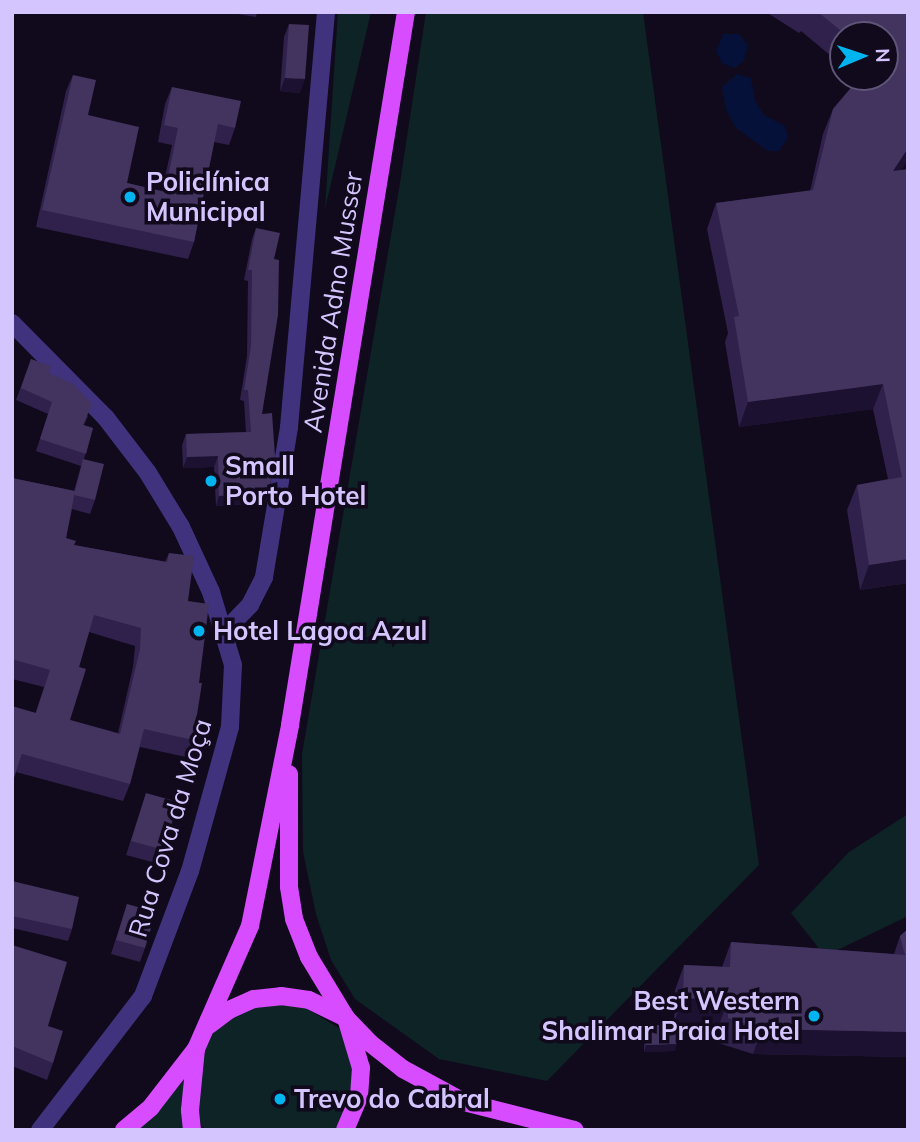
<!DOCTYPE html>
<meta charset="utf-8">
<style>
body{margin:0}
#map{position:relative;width:920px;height:1142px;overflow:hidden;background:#100a1c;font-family:Mulish,sans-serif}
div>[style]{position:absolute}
.green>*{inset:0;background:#0d2326}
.water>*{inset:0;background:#061139}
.minor>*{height:18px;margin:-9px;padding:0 9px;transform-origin:9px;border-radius:9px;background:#41327e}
.primary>*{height:18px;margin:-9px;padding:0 9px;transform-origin:9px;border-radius:9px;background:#d74cff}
.wall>*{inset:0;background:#30214c}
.shaded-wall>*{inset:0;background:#1c1130}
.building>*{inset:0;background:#42335f}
.dots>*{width:19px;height:19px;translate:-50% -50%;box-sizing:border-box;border:4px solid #100a1c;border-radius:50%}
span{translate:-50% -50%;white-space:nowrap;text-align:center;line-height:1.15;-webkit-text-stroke:7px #100a1c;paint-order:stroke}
.poi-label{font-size:26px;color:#d4c5ff;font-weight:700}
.left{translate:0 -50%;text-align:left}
.right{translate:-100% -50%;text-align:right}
.street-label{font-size:26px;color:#d4c5ff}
.frame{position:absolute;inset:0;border:14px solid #d4c5ff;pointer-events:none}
.north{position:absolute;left:829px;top:21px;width:70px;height:70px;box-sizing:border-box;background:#100a1c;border:2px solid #5e5577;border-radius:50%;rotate:88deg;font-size:19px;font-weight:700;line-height:28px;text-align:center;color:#d4c5ff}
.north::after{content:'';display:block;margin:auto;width:24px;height:32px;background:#00b4f0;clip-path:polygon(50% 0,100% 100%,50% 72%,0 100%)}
</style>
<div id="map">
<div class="green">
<i style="clip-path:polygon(338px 12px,371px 12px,325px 209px)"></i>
<i style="clip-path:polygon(426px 12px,643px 12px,759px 865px,547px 1081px,439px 1059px,355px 999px,331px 960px,316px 914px,303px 852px,302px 754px,400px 183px)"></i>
<i style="clip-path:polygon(908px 814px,908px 916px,825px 956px,791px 913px,849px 852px)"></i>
<i style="clip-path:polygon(267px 1003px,306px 1008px,342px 1030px,359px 1072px,343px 1130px,206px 1130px,202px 1126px,194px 1104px,194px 1064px,212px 1031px,234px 1013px)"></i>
<i style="clip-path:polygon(183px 1082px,185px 1130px,135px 1130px,160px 1107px)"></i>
</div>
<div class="water">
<i style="clip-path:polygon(723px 34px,739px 34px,748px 45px,744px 61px,734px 68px,722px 63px,716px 51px)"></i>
<i style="clip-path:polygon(737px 74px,751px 78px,755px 101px,764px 115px,785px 126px,788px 138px,779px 151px,768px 151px,736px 128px,726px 110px,722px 87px)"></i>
</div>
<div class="minor">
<i style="left:12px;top:323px;width:134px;rotate:45.3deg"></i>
<i style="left:106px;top:418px;width:69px;rotate:52.6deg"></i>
<i style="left:148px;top:473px;width:63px;rotate:58.6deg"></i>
<i style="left:181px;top:527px;width:72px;rotate:65.2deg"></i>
<i style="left:211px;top:592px;width:76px;rotate:73.2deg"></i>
<i style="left:233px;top:665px;width:62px;rotate:92.8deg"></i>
<i style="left:230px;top:727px;width:149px;rotate:105.5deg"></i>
<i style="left:190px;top:871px;width:134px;rotate:110.6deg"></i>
<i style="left:143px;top:996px;width:169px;rotate:127.5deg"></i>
<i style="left:225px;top:631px;width:36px;rotate:-46deg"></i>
<i style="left:250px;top:605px;width:31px;rotate:-63deg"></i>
<i style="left:264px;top:577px;width:152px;rotate:-80.5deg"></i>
<i style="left:289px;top:427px;width:417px;rotate:-84.9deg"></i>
</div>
<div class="primary">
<i style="left:289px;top:774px;width:113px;rotate:90deg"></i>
<i style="left:289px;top:887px;width:32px;rotate:81deg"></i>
<i style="left:294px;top:919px;width:41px;rotate:68.5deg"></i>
<i style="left:309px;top:957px;width:71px;rotate:58.8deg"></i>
<i style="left:346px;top:1018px;width:52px;rotate:73.3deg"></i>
<i style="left:361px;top:1068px;width:29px;rotate:94deg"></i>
<i style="left:359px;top:1097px;width:36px;rotate:113deg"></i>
<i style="left:209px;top:1025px;width:25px;rotate:-37deg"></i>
<i style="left:229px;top:1010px;width:27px;rotate:-24deg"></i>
<i style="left:254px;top:999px;width:27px;rotate:-6deg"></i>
<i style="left:281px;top:996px;width:28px;rotate:8deg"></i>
<i style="left:309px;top:1000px;width:41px;rotate:25.9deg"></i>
<i style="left:346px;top:1018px;width:35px;rotate:46deg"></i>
<i style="left:370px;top:1043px;width:42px;rotate:38.2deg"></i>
<i style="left:403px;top:1069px;width:69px;rotate:28.4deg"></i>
<i style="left:464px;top:1102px;width:114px;rotate:14.2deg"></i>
<i style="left:124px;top:1130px;width:35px;rotate:-40deg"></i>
<i style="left:151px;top:1107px;width:73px;rotate:-52.2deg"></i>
<i style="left:192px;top:1130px;width:20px;rotate:-96deg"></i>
<i style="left:190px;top:1110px;width:61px;rotate:-84.4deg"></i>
<i style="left:196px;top:1049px;width:134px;rotate:-66.3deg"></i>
<i style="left:250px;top:926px;width:205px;rotate:-78.7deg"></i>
<i style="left:290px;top:725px;width:722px;rotate:-80.76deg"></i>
</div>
<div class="wall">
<i style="clip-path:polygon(226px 12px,257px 12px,256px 17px)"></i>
<i style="clip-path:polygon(766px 12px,908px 12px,908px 159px,901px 170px,908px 583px,860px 590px,847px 510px,857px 485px,888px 479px,873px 409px,739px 427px,725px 342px,728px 333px,707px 229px,716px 203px,810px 191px,823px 134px,833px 109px,851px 88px,849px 77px,885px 77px,885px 35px,843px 35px,843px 66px,801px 31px,799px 33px)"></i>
<i style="clip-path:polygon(289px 24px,300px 93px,280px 91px,284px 37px)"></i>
<i style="clip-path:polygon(73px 75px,88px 115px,127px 183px,162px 191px,172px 145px,158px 142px,165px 104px,172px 87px,235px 128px,229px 145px,214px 142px,194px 242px,188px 259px,36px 227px,66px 91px)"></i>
<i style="clip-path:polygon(256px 228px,274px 259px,262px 414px,269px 492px,265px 503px,216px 506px,214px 467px,183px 468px,182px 445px,186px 434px,246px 432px,244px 401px,240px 400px,247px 356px,248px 281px,244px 280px,252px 239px)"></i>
<i style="clip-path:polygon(evenodd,31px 359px,49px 373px,88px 416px,84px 425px,93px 428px,84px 459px,95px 500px,90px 514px,72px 509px,66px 538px,74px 545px,165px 562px,169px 553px,188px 601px,199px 683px,193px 740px,186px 757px,140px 747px,130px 784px,123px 801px,16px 772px,44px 687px,12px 679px,12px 478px,74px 491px,81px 466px,36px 451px,48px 414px,16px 400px,31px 359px,89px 632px,135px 646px,133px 667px,118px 733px,70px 720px,79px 667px,89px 632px)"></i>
<i style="clip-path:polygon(146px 793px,164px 850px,159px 864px,126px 855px)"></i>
<i style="clip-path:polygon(12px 881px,72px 929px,68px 941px,12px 928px)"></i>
<i style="clip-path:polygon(127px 904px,145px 948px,140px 962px,111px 954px)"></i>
<i style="clip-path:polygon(908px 929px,908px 1057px,753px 1054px,718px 1043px,719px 1025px,674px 1023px,675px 990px,684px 965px,722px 967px,731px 942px,894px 954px,900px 936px)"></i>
<i style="clip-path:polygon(12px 945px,48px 1026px,53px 1063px,47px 1080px,12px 1066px)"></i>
<i style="clip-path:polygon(646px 1025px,675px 1051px,644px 1052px,644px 1032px)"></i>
</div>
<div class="shaded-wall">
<i style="clip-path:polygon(285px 78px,305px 79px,300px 93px,280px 91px)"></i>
<i style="clip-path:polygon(908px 148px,908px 159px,884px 196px,893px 171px)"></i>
<i style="clip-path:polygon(883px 384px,873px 409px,739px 427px,748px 402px)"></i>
<i style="clip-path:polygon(218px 456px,214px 467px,183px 468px,187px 457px)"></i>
<i style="clip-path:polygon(269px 492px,265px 503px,216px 506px,219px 496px)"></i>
<i style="clip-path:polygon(908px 559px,908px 583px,860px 590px,869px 565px)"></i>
<i style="clip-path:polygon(683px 998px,728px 1000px,719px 1025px,674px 1023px)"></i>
<i style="clip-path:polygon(762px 1029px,908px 1032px,908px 1057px,753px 1054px)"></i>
<i style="clip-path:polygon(677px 1044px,675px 1051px,644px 1052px,646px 1045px)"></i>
</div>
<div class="building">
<i style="clip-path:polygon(818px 12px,908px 12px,908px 148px,893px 171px,908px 169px,908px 559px,869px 565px,857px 485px,902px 477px,883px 384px,748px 402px,734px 317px,739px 316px,716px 203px,813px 190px,833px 109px,860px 77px,885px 77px,885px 35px,846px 35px)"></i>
<i style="clip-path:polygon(289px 24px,309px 25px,305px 79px,285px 78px)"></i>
<i style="clip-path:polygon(73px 75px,96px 80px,88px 115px,139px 127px,127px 183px,165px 192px,178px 128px,164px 125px,172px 87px,241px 101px,235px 128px,218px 124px,194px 242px,42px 210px)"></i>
<i style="clip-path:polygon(256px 228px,280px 233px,274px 259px,279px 260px,278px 315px,262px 414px,272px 413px,275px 456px,269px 492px,219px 496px,218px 456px,187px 457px,186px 434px,251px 432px,248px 390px,244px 390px,251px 346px,252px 270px,248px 270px)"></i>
<i style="clip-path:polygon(31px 359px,51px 366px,49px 373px,73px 384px,92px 404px,83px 425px,93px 428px,86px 454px,40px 439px,52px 402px,21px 388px)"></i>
<i style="clip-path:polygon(83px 459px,104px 464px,95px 500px,74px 495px)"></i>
<i style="clip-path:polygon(evenodd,12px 478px,75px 491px,66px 538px,76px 541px,74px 545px,167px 562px,169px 553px,194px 556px,188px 601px,209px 604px,199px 683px,202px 683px,193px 740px,144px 729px,130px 784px,22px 754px,12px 784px,12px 706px,36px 713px,50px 670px,12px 659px,12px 478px,94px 615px,141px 628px,140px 649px,120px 734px,70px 720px,86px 669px,79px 667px,94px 615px)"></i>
<i style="clip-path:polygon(146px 793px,178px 802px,164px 850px,131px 841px)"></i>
<i style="clip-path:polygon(12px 881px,79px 897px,72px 929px,12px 916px)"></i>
<i style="clip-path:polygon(127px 904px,156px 912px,145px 948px,116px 940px)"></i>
<i style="clip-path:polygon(908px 929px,908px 1032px,762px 1029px,728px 1018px,728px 1000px,683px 998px,684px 965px,730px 967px,731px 942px,905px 955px,900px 936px)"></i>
<i style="clip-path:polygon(12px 945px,67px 962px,48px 1026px,63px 1031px,53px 1063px,12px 1046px)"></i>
<i style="clip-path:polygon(646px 1025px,677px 1025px,677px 1044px,646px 1045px)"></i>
</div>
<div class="dots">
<i style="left:130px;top:197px;background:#00b4f0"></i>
<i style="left:211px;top:481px;background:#00b4f0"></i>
<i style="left:199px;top:631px;background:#00b4f0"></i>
<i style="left:814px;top:1016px;background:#00b4f0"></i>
<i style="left:280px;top:1099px;background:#00b4f0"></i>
</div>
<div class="poi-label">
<span class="left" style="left:146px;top:197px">Policlínica<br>Municipal</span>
<span class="left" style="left:225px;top:481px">Small<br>Porto Hotel</span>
<span class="left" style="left:213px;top:631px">Hotel Lagoa Azul</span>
<span class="right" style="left:800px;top:1016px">Best Western<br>Shalimar Praia Hotel</span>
<span class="left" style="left:294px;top:1099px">Trevo do Cabral</span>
</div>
<div class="street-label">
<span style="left:333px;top:302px;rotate:-81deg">Avenida Adno Musser</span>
<span style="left:170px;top:828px;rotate:-73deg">Rua Cova da Moça</span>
</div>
<div class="frame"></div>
<div class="north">N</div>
</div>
